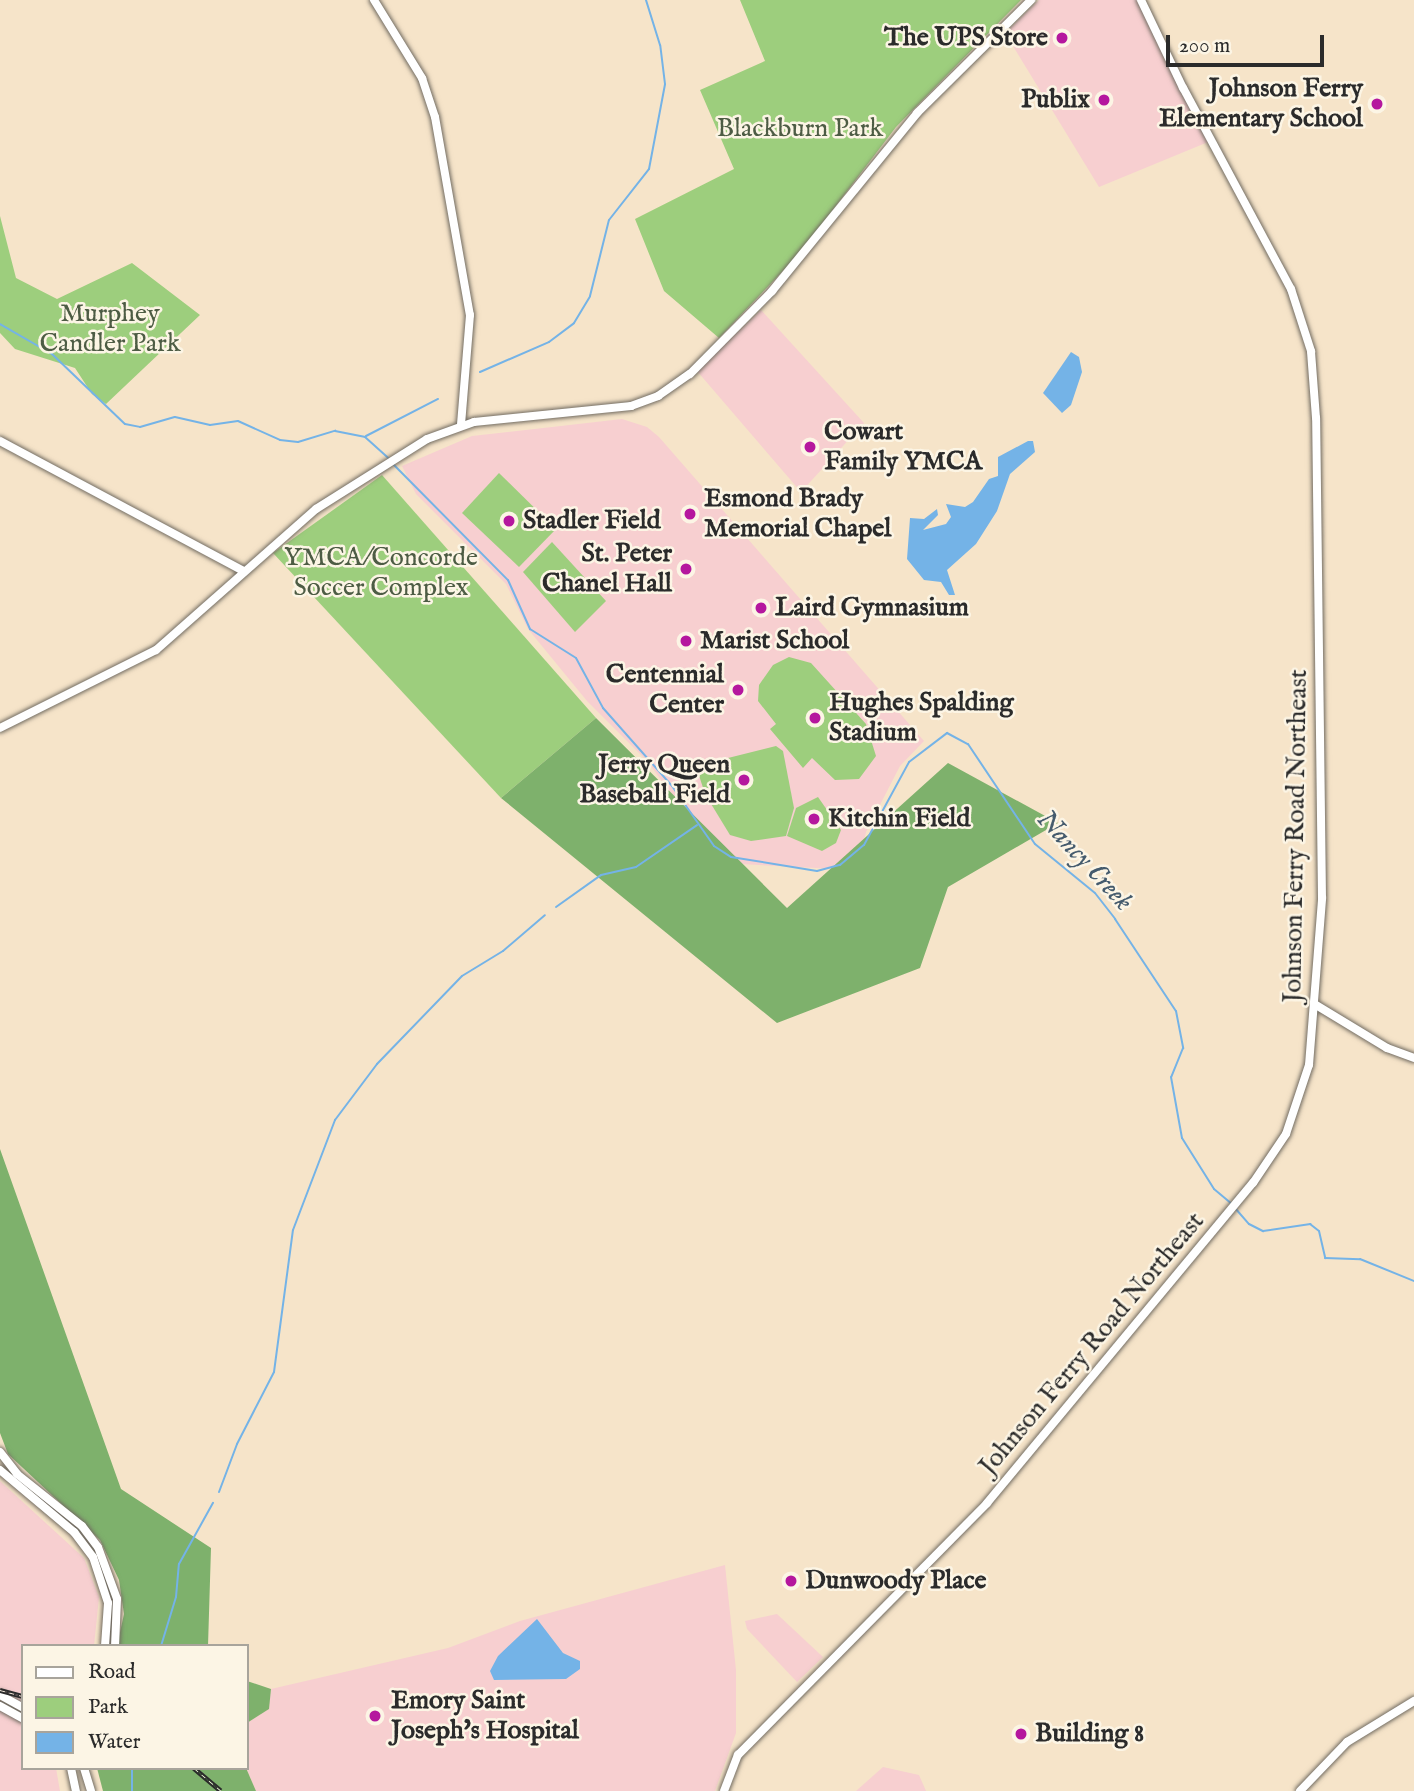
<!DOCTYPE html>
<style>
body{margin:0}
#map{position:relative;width:1414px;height:1791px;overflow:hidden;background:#f6e4c9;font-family:"IM FELL English",serif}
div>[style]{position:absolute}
.built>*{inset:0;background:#f7cfd0}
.green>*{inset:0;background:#9dce7d}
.forest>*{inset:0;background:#7eb16c}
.water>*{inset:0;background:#74b3e7}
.stream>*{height:2px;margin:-1px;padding:0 1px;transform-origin:1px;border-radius:1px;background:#74b3e7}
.roads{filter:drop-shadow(0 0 2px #726c62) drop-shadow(0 0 2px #726c62)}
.secondary>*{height:8px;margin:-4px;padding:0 4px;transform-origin:4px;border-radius:4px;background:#fff}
.rail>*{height:4.5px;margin-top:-2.25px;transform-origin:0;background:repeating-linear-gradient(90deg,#fcf5e5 0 5px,#2b2b2b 0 10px);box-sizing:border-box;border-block:2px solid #2b2b2b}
.dots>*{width:19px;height:19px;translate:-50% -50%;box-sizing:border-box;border:4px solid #fcf5e5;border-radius:50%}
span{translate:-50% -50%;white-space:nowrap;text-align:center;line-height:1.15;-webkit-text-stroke:5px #fcf5e5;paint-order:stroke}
.poi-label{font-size:26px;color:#2b2b2b;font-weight:700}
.right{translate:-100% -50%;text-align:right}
.left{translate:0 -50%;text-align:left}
.park-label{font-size:26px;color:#4d5c44}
.street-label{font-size:26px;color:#2b2b2b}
.water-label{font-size:28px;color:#455b6d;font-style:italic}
.legend{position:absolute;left:21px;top:1644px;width:228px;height:126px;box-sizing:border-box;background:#fcf5e5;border:2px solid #a8a49b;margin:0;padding:9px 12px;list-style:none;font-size:21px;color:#2b2b2b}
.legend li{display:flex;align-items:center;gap:14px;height:35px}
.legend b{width:35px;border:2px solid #a8a49b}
.scale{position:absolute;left:1166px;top:35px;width:158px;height:32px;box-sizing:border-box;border:4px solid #2b2b2b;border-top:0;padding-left:9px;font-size:21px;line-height:24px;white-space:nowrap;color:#2b2b2b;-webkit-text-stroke:5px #fcf5e5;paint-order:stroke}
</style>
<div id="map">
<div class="built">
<i style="clip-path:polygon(1039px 0,1145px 0,1213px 140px,1099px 187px,1005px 33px)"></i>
<i style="clip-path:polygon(761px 310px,864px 423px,801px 492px,697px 371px)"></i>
<i style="clip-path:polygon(622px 419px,647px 427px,659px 437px,924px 741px,900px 766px,866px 832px,862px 851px,836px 869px,721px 863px,648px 762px,587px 701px,528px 629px,506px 584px,416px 494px,402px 466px,472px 436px)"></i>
<i style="clip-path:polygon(0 1481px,84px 1558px,99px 1597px,94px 1646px,23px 1646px,23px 1768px,56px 1768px,60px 1791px,0 1791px)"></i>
<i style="clip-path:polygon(725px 1565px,736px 1670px,736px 1733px,715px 1791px,256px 1791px,246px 1768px,247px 1723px,268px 1709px,271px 1689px,448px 1648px,520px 1621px)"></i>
<i style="clip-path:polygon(777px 1614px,823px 1657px,797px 1682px,747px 1629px,745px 1621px)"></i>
<i style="clip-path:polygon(883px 1767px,919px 1775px,926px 1791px,856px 1791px)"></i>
</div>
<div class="green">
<i style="clip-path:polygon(740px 0,1021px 0,896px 127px,799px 254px,719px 338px,664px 291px,635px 219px,734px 169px,700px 90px,765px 61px)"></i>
<i style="clip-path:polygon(0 216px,16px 278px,57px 299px,132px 263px,200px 315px,106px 404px,92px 394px,75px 368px,15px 349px,0 333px)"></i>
<i style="clip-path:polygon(499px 473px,556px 529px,519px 567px,462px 513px)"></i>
<i style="clip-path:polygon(382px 475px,596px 718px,501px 798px,273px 553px)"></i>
<i style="clip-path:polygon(552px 542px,606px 601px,575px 632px,523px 572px)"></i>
<i style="clip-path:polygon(789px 657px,811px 663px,866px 724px,876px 756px,859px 779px,835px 780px,812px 758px,803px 768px,770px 729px,776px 724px,758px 701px,759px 685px,773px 665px)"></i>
<i style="clip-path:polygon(776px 746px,783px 751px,794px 808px,786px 836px,751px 841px,730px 835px,705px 794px,696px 766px)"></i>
<i style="clip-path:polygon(818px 797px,841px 830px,836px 843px,822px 851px,787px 836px,796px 808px)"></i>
</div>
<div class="forest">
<i style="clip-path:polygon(596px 718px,787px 908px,948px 763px,1058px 823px,948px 887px,920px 968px,777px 1023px,501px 798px)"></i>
<i style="clip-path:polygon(0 1149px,121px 1489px,211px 1548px,208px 1646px,117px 1646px,124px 1614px,119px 1580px,100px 1540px,8px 1454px,0 1433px)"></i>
<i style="clip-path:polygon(247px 1681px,271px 1689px,269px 1709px,247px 1723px)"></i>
<i style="clip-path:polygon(97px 1768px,246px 1768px,256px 1791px,103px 1791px)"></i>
</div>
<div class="water">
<i style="clip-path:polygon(1071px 352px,1079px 357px,1082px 372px,1071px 405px,1062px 413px,1043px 393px)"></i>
<i style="clip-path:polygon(1028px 441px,1033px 441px,1035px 452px,1010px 474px,997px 511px,976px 544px,947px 570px,955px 595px,949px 595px,941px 582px,924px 580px,907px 559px,910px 518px,924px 519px,937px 509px,938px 515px,923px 530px,946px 524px,951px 517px,946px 504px,965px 507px,973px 502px,989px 479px,998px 476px,998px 457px)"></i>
<i style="clip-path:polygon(537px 1619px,563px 1653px,580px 1661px,580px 1669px,566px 1679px,494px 1680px,490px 1671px,498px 1656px)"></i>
</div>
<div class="stream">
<i style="left:0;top:324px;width:60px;rotate:30deg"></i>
<i style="left:52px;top:354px;width:101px;rotate:43.8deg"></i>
<i style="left:125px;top:424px;width:15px;rotate:11deg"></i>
<i style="left:140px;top:427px;width:36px;rotate:-16deg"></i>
<i style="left:175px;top:417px;width:36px;rotate:13deg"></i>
<i style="left:210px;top:425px;width:28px;rotate:-8deg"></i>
<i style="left:238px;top:421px;width:46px;rotate:24.3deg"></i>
<i style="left:280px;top:440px;width:18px;rotate:6deg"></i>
<i style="left:298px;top:442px;width:39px;rotate:-17deg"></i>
<i style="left:335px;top:431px;width:31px;rotate:11deg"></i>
<i style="left:365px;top:437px;width:31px;rotate:42deg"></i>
<i style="left:480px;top:372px;width:75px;rotate:-23.5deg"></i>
<i style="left:549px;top:342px;width:31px;rotate:-37deg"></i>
<i style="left:574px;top:323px;width:31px;rotate:-59deg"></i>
<i style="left:590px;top:296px;width:78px;rotate:-76deg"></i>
<i style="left:609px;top:220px;width:65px;rotate:-51.9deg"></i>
<i style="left:649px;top:169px;width:86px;rotate:-79.3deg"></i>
<i style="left:665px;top:84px;width:39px;rotate:-97deg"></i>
<i style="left:660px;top:45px;width:47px;rotate:-107.3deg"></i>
<i style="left:366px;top:436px;width:81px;rotate:-27.2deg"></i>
<i style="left:394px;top:465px;width:162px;rotate:45.3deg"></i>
<i style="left:508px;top:580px;width:54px;rotate:65.8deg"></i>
<i style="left:530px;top:629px;width:54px;rotate:32.2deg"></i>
<i style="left:576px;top:658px;width:57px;rotate:61.6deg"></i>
<i style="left:603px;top:708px;width:104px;rotate:48.5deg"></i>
<i style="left:672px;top:786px;width:73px;rotate:55deg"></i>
<i style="left:714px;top:846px;width:20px;rotate:33deg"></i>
<i style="left:731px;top:857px;width:87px;rotate:9.2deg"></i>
<i style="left:817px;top:871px;width:24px;rotate:-15deg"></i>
<i style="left:840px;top:865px;width:31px;rotate:-40deg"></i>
<i style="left:864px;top:845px;width:94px;rotate:-61.5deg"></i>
<i style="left:909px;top:762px;width:48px;rotate:-37.3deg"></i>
<i style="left:947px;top:733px;width:24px;rotate:28deg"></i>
<i style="left:968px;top:744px;width:120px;rotate:56.2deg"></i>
<i style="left:1035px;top:844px;width:77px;rotate:39.2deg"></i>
<i style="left:1095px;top:893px;width:33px;rotate:52deg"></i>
<i style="left:1115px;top:919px;width:110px;rotate:56.5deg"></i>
<i style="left:1176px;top:1011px;width:38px;rotate:79deg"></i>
<i style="left:1183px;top:1048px;width:31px;rotate:112deg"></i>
<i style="left:1171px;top:1077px;width:62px;rotate:79.8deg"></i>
<i style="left:1182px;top:1138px;width:60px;rotate:57.9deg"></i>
<i style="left:1214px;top:1189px;width:23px;rotate:40deg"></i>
<i style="left:556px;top:907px;width:55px;rotate:-35.4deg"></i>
<i style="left:601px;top:875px;width:36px;rotate:-13deg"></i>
<i style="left:636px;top:867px;width:74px;rotate:-34.5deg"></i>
<i style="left:1235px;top:1208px;width:21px;rotate:49deg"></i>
<i style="left:1249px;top:1224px;width:16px;rotate:27deg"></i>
<i style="left:1263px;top:1231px;width:48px;rotate:-8.5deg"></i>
<i style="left:1310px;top:1224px;width:11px;rotate:38deg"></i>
<i style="left:1319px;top:1231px;width:28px;rotate:77deg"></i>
<i style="left:1325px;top:1258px;width:35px;rotate:2deg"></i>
<i style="left:1360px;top:1259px;width:58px;rotate:22.2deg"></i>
<i style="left:219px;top:1492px;width:51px;rotate:-69.4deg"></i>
<i style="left:237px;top:1444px;width:81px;rotate:-62.8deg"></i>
<i style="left:274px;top:1372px;width:143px;rotate:-82.4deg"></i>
<i style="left:293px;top:1230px;width:118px;rotate:-69.1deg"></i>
<i style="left:335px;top:1120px;width:70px;rotate:-53.1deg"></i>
<i style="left:377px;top:1064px;width:122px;rotate:-46deg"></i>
<i style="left:462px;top:976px;width:48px;rotate:-31.4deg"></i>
<i style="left:503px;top:951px;width:55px;rotate:-40.6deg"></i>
<i style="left:161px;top:1646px;width:51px;rotate:-73deg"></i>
<i style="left:176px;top:1597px;width:33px;rotate:-85deg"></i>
<i style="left:179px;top:1564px;width:70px;rotate:-60.9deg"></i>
<i style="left:132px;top:1791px;width:23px;rotate:-90deg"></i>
</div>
<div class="roads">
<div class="secondary">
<i style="left:374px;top:0;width:92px;rotate:58.4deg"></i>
<i style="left:422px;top:78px;width:41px;rotate:71.6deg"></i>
<i style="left:435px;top:117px;width:201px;rotate:80deg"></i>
<i style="left:470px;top:315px;width:110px;rotate:94.7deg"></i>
<i style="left:0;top:441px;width:276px;rotate:28.1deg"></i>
<i style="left:0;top:728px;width:174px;rotate:-26.6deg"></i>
<i style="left:156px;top:650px;width:213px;rotate:-41.4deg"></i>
<i style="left:316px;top:509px;width:131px;rotate:-32.2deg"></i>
<i style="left:427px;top:439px;width:50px;rotate:-19.9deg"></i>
<i style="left:474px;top:422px;width:158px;rotate:-5.8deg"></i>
<i style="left:631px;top:406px;width:29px;rotate:-20deg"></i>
<i style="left:658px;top:396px;width:39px;rotate:-35deg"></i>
<i style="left:690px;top:374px;width:117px;rotate:-45.3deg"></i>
<i style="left:772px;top:291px;width:230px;rotate:-50.8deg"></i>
<i style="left:917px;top:113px;width:161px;rotate:-44.7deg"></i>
<i style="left:1316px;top:1005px;width:83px;rotate:31.2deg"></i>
<i style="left:1387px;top:1048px;width:29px;rotate:20deg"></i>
<i style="left:0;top:1452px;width:28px;rotate:52deg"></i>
<i style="left:17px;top:1474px;width:83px;rotate:38.7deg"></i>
<i style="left:82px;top:1526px;width:26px;rotate:53deg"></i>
<i style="left:98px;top:1547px;width:55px;rotate:69.9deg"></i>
<i style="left:117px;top:1599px;width:47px;rotate:92.4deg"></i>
<i style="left:0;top:1470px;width:97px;rotate:40deg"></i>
<i style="left:74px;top:1532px;width:31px;rotate:53deg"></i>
<i style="left:93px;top:1557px;width:48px;rotate:71.9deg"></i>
<i style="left:108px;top:1603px;width:43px;rotate:94deg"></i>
<i style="left:0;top:1695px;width:26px;rotate:29deg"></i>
<i style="left:0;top:1706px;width:26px;rotate:29deg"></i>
<i style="left:71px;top:1768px;width:24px;rotate:78deg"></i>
<i style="left:84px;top:1768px;width:24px;rotate:73deg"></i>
<i style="left:724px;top:1791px;width:39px;rotate:-69deg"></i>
<i style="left:738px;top:1755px;width:354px;rotate:-45.3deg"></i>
<i style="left:987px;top:1503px;width:416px;rotate:-50.3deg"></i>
<i style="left:1253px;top:1183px;width:59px;rotate:-56deg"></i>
<i style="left:1286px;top:1134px;width:73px;rotate:-71.6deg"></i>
<i style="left:1309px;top:1065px;width:168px;rotate:-85.5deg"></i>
<i style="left:1322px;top:898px;width:480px;rotate:-90.7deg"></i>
<i style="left:1316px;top:418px;width:67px;rotate:-94.3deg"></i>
<i style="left:1311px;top:351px;width:65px;rotate:-107.9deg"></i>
<i style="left:1291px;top:289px;width:228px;rotate:-118.2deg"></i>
<i style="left:1183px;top:88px;width:98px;rotate:-115.5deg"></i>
<i style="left:1300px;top:1791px;width:68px;rotate:-46.2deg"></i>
<i style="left:1347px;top:1742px;width:79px;rotate:-31.5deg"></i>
</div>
</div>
<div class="rail">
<i style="left:0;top:1690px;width:24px;rotate:15deg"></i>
<i style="left:194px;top:1768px;width:35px;rotate:40deg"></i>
</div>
<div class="dots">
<i style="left:1062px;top:38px;background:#b5179e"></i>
<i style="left:1104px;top:100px;background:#b5179e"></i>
<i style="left:1377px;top:104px;background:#b5179e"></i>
<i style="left:810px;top:447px;background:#b5179e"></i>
<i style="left:690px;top:514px;background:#b5179e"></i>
<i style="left:509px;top:521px;background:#b5179e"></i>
<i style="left:686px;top:569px;background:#b5179e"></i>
<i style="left:761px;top:608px;background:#b5179e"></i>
<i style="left:686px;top:641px;background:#b5179e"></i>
<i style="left:738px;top:690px;background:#b5179e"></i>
<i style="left:815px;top:718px;background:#b5179e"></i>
<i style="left:744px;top:780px;background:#b5179e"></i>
<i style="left:814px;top:819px;background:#b5179e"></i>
<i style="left:791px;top:1581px;background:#b5179e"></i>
<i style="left:375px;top:1716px;background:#b5179e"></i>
<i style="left:1021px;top:1734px;background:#b5179e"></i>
</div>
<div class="poi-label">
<span class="right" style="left:1048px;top:38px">The UPS Store</span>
<span class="right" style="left:1363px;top:104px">Johnson Ferry<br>Elementary School</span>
<span class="right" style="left:1090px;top:100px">Publix</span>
<span class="left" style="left:824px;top:447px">Cowart<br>Family YMCA</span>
<span class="left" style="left:704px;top:514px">Esmond Brady<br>Memorial Chapel</span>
<span class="left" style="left:523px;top:521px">Stadler Field</span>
<span class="right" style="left:672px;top:569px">St. Peter<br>Chanel Hall</span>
<span class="left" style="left:775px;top:608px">Laird Gymnasium</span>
<span class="left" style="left:700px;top:641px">Marist School</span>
<span class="right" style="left:724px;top:690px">Centennial<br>Center</span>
<span class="left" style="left:829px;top:718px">Hughes Spalding<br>Stadium</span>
<span class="right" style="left:730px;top:780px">Jerry Queen<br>Baseball Field</span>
<span class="left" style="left:828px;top:819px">Kitchin Field</span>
<span class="left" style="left:805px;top:1581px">Dunwoody Place</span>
<span class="left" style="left:391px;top:1716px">Emory Saint<br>Joseph's Hospital</span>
<span class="left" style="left:1035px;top:1734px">Building 8</span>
</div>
<div class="park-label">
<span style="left:800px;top:129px">Blackburn Park</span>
<span style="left:110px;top:329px">Murphey<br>Candler Park</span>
<span style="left:381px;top:573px">YMCA/Concorde<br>Soccer Complex</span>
</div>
<div class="street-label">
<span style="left:1296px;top:836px;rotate:-89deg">Johnson Ferry Road Northeast</span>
<span style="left:1092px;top:1344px;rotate:-50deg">Johnson Ferry Road Northeast</span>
</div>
<div class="water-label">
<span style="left:1084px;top:861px;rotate:47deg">Nancy Creek</span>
</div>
<ul class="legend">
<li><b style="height:9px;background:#fff"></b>Road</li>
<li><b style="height:19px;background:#9dce7d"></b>Park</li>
<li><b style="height:19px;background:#74b3e7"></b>Water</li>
</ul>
<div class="scale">200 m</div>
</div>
